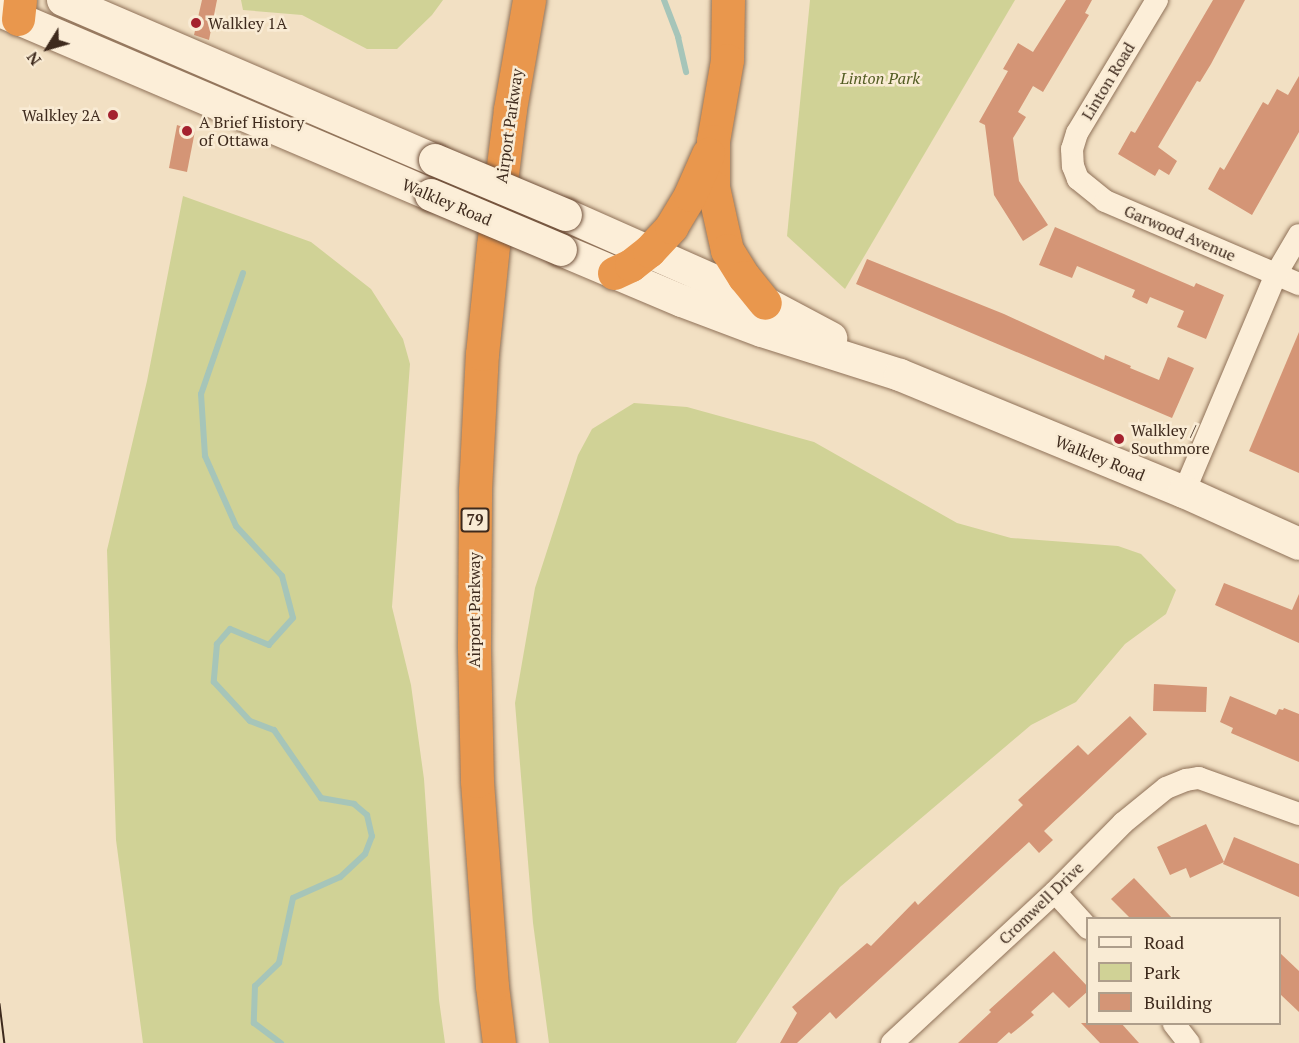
<!DOCTYPE html>
<style>
body{margin:0}
#map{position:relative;width:1299px;height:1043px;overflow:hidden;background:#f2e0c3;font-family:"PT Serif",serif}
div>[style]{position:absolute}
.green>*{inset:0;background:#d0d296}
.stream>*{height:6px;margin:-3px;padding:0 3px;transform-origin:3px;border-radius:3px;background:#a6c5b9}
.building>*{inset:0;background:#d49576}
.roads{filter:drop-shadow(0 0 2px #8f7158) drop-shadow(0 0 2px #8f7158)}
.street>*{height:22px;margin:-11px;padding:0 11px;transform-origin:11px;border-radius:11px;background:#fceed8}
.secondary>*{height:32px;margin:-16px;padding:0 16px;transform-origin:16px;border-radius:16px;background:#fceed8}
.highway>*{height:33px;margin:-16.5px;padding:0 16.5px;transform-origin:16.5px;border-radius:16.5px;background:#e9974d}
.tram>*{height:1.5px;margin:-0.75px;padding:0 0.75px;transform-origin:0.75px;border-radius:0.75px;background:#3e2a1d}
.bridges{filter:drop-shadow(0 0 2px #71513b) drop-shadow(0 0 2px #71513b)}
.secondary-bridge>*{height:32px;margin:-16px;padding:0 16px;transform-origin:16px;border-radius:16px;background:#fceed8}
.dots>*{width:16px;height:16px;translate:-50% -50%;box-sizing:border-box;border:3px solid #f9ebd4;border-radius:50%}
span{translate:-50% -50%;white-space:nowrap;text-align:center;line-height:1.15;-webkit-text-stroke:5px #f9ebd4;paint-order:stroke}
.shield-label span{padding:2px 4px;background:#f9ebd4;border:2px solid;border-radius:4px;-webkit-text-stroke-width:0}
.shield-label{font-size:15px;color:#3e2a1d;font-weight:700}
.poi-label{font-size:16px;color:#3e2a1d}
.left{translate:0 -50%;text-align:left}
.right{translate:-100% -50%;text-align:right}
.park-label{font-size:16px;color:#525c22;font-style:italic}
.street-label{font-size:16px;color:#3e2a1d}
.legend{position:absolute;left:1086px;top:917px;width:195px;height:108px;box-sizing:border-box;background:#f9ebd4;border:2px solid #ae9e8b;margin:0;padding:8px 10px;list-style:none;font-size:18px;color:#3e2a1d}
.legend li{display:flex;align-items:center;gap:12px;height:30px}
.legend b{width:30px;border:2px solid #ae9e8b}
.north{position:absolute;left:18px;top:18px;width:60px;height:60px;-webkit-text-stroke:4px #f9ebd4;paint-order:stroke;rotate:233deg;font-size:16px;font-weight:700;line-height:24px;text-align:center;color:#3e2a1d}
.north::after{content:'';display:block;margin:auto;width:21px;height:27px;background:#3e2a1d;clip-path:polygon(50% 0,100% 100%,50% 72%,0 100%)}
</style>
<div id="map">
<div class="green">
<i style="clip-path:polygon(241px 0,443px 0,432px 15px,397px 49px,367px 49px,302px 15px,243px 10px)"></i>
<i style="clip-path:polygon(810px 0,1015px 0,845px 289px,787px 236px)"></i>
<i style="clip-path:polygon(183px 196px,311px 242px,371px 289px,403px 339px,410px 364px,392px 607px,411px 685px,424px 779px,439px 1000px,445px 1043px,143px 1043px,116px 840px,107px 550px,147px 381px)"></i>
<i style="clip-path:polygon(634px 403px,687px 407px,814px 442px,957px 523px,1011px 538px,1118px 546px,1141px 554px,1176px 590px,1166px 614px,1125px 644px,1076px 702px,1031px 725px,840px 887px,736px 1043px,549px 1043px,533px 923px,515px 703px,535px 588px,578px 455px,592px 429px)"></i>
</div>
<div class="stream">
<i style="left:664px;top:0;width:40px;rotate:69deg"></i>
<i style="left:678px;top:37px;width:36px;rotate:77deg"></i>
<i style="left:243px;top:273px;width:128px;rotate:109.1deg"></i>
<i style="left:201px;top:394px;width:62px;rotate:86.3deg"></i>
<i style="left:205px;top:456px;width:77px;rotate:66.1deg"></i>
<i style="left:236px;top:526px;width:68px;rotate:47.4deg"></i>
<i style="left:282px;top:576px;width:43px;rotate:75.3deg"></i>
<i style="left:293px;top:618px;width:36px;rotate:132deg"></i>
<i style="left:269px;top:645px;width:42px;rotate:-157.7deg"></i>
<i style="left:230px;top:629px;width:20px;rotate:131deg"></i>
<i style="left:217px;top:644px;width:38px;rotate:95deg"></i>
<i style="left:214px;top:682px;width:53px;rotate:47.3deg"></i>
<i style="left:250px;top:721px;width:26px;rotate:21deg"></i>
<i style="left:274px;top:730px;width:83px;rotate:55.3deg"></i>
<i style="left:321px;top:798px;width:34px;rotate:10deg"></i>
<i style="left:354px;top:804px;width:17px;rotate:40deg"></i>
<i style="left:367px;top:815px;width:22px;rotate:77deg"></i>
<i style="left:372px;top:836px;width:19px;rotate:111deg"></i>
<i style="left:365px;top:854px;width:34px;rotate:137deg"></i>
<i style="left:340px;top:877px;width:51px;rotate:155.9deg"></i>
<i style="left:293px;top:898px;width:66px;rotate:102.2deg"></i>
<i style="left:279px;top:963px;width:33px;rotate:136deg"></i>
<i style="left:255px;top:986px;width:37px;rotate:92deg"></i>
<i style="left:254px;top:1023px;width:34px;rotate:37deg"></i>
</div>
<div class="building">
<i style="clip-path:polygon(202px 0,217px 0,209px 40px,194px 35px)"></i>
<i style="clip-path:polygon(1066px 0,1092px 0,1085px 13px,1089px 15px,1043px 92px,1033px 86px,1018px 112px,1026px 117px,1013px 138px,1019px 181px,1048px 225px,1023px 241px,994px 195px,985px 125px,979px 122px,1008px 71px,1003px 69px,1018px 43px,1033px 52px)"></i>
<i style="clip-path:polygon(1213px 0,1245px 0,1211px 64px,1200px 82px,1197px 81px,1158px 147px,1177px 161px,1169px 175px,1159px 169px,1155px 176px,1118px 154px,1131px 131px,1135px 133px)"></i>
<i style="clip-path:polygon(1299px 76px,1299px 132px,1252px 215px,1208px 189px,1220px 167px,1224px 170px,1263px 102px,1268px 105px,1277px 89px,1288px 95px)"></i>
<i style="clip-path:polygon(177px 125px,195px 131px,187px 172px,169px 168px)"></i>
<i style="clip-path:polygon(1055px 227px,1194px 287px,1196px 283px,1224px 295px,1206px 339px,1177px 327px,1184px 311px,1150px 297px,1147px 304px,1132px 297px,1135px 290px,1077px 266px,1072px 278px,1039px 265px)"></i>
<i style="clip-path:polygon(867px 259px,1004px 314px,1104px 360px,1105px 355px,1131px 366px,1130px 368px,1159px 380px,1168px 357px,1194px 368px,1172px 418px,856px 284px)"></i>
<i style="clip-path:polygon(1299px 332px,1299px 473px,1249px 451px)"></i>
<i style="clip-path:polygon(1224px 583px,1292px 610px,1299px 594px,1299px 643px,1215px 605px)"></i>
<i style="clip-path:polygon(1154px 684px,1207px 687px,1206px 712px,1153px 711px)"></i>
<i style="clip-path:polygon(1230px 696px,1276px 715px,1279px 709px,1283px 710px,1284px 708px,1299px 714px,1299px 762px,1231px 733px,1233px 728px,1220px 722px)"></i>
<i style="clip-path:polygon(1130px 716px,1147px 734px,1044px 831px,1053px 840px,1039px 853px,1029px 842px,836px 1019px,830px 1012px,797px 1043px,780px 1043px,797px 1013px,792px 1007px,867px 943px,871px 946px,915px 901px,918px 905px,1023px 805px,1018px 800px,1078px 745px,1088px 755px)"></i>
<i style="clip-path:polygon(1206px 824px,1224px 862px,1190px 878px,1186px 868px,1170px 875px,1157px 847px)"></i>
<i style="clip-path:polygon(1234px 837px,1299px 864px,1299px 897px,1223px 864px)"></i>
<i style="clip-path:polygon(1134px 878px,1172px 918px,1130px 918px,1111px 899px)"></i>
<i style="clip-path:polygon(1054px 951px,1088px 987px,1088px 991px,1069px 1008px,1053px 992px,1031px 1012px,1034px 1015px,1021px 1026px,1011px 1034px,1009px 1032px,997px 1043px,958px 1043px,991px 1012px,989px 1010px)"></i>
<i style="clip-path:polygon(1280px 953px,1299px 971px,1299px 1012px,1280px 994px)"></i>
<i style="clip-path:polygon(1081px 1023px,1121px 1023px,1139px 1043px,1100px 1043px)"></i>
</div>
<div class="roads">
<div class="street">
<i style="left:1157px;top:0;width:155px;rotate:121deg"></i>
<i style="left:1077px;top:133px;width:17px;rotate:107deg"></i>
<i style="left:1072px;top:149px;width:17px;rotate:87deg"></i>
<i style="left:1073px;top:166px;width:14px;rotate:69deg"></i>
<i style="left:1078px;top:179px;width:35px;rotate:39deg"></i>
<i style="left:1105px;top:201px;width:211px;rotate:23.2deg"></i>
<i style="left:1184px;top:492px;width:237px;rotate:-67.1deg"></i>
<i style="left:1276px;top:274px;width:45px;rotate:-59.5deg"></i>
<i style="left:1055px;top:892px;width:49px;rotate:47.5deg"></i>
<i style="left:1174px;top:1024px;width:24px;rotate:52deg"></i>
<i style="left:892px;top:1043px;width:222px;rotate:-42.8deg"></i>
<i style="left:1055px;top:892px;width:97px;rotate:-45.4deg"></i>
<i style="left:1123px;top:823px;width:55px;rotate:-39.1deg"></i>
<i style="left:1166px;top:788px;width:22px;rotate:-22deg"></i>
<i style="left:1186px;top:780px;width:13px;rotate:-9deg"></i>
<i style="left:1199px;top:778px;width:106px;rotate:19.8deg"></i>
</div>
<div class="secondary">
<i style="left:63px;top:0;width:405px;rotate:23.3deg"></i>
<i style="left:0;top:11px;width:469px;rotate:23.1deg"></i>
<i style="left:566px;top:215px;width:218px;rotate:23.9deg"></i>
<i style="left:765px;top:303px;width:75px;rotate:27.9deg"></i>
<i style="left:561px;top:250px;width:131px;rotate:22.9deg"></i>
<i style="left:682px;top:301px;width:85px;rotate:20.6deg"></i>
<i style="left:762px;top:331px;width:145px;rotate:17.7deg"></i>
<i style="left:900px;top:375px;width:307px;rotate:22.4deg"></i>
<i style="left:1184px;top:492px;width:126px;rotate:24.3deg"></i>
</div>
<div class="highway">
<i style="left:728px;top:0;width:60px;rotate:91deg"></i>
<i style="left:727px;top:60px;width:82px;rotate:99.8deg"></i>
<i style="left:713px;top:141px;width:46px;rotate:90deg"></i>
<i style="left:713px;top:187px;width:65px;rotate:77.5deg"></i>
<i style="left:727px;top:250px;width:32px;rotate:58deg"></i>
<i style="left:744px;top:277px;width:33px;rotate:51deg"></i>
<i style="left:18px;top:19px;width:19px;rotate:-84deg"></i>
<i style="left:614px;top:273px;width:19px;rotate:-25deg"></i>
<i style="left:631px;top:265px;width:23px;rotate:-38deg"></i>
<i style="left:649px;top:251px;width:33px;rotate:-47deg"></i>
<i style="left:671px;top:227px;width:37px;rotate:-59deg"></i>
<i style="left:690px;top:195px;width:45px;rotate:-66.3deg"></i>
<i style="left:499px;top:1043px;width:57px;rotate:-97deg"></i>
<i style="left:492px;top:986px;width:206px;rotate:-94.2deg"></i>
<i style="left:477px;top:781px;width:137px;rotate:-91.3deg"></i>
<i style="left:474px;top:644px;width:154px;rotate:-89.6deg"></i>
<i style="left:475px;top:490px;width:136px;rotate:-87.1deg"></i>
<i style="left:482px;top:354px;width:109px;rotate:-84.2deg"></i>
<i style="left:493px;top:246px;width:138px;rotate:-82.9deg"></i>
<i style="left:510px;top:109px;width:111px;rotate:-80.1deg"></i>
</div>
</div>
<div class="tram">
<i style="left:0;top:1004px;width:39px;rotate:83deg"></i>
</div>
<div class="bridges">
<div class="secondary-bridge">
<i style="left:435px;top:160px;width:142px;rotate:22.8deg"></i>
<i style="left:431px;top:195px;width:141px;rotate:22.9deg"></i>
</div>
</div>
<div class="dots">
<i style="left:196px;top:23px;background:#a4212e"></i>
<i style="left:113px;top:115px;background:#a4212e"></i>
<i style="left:187px;top:131px;background:#a4212e"></i>
<i style="left:1119px;top:439px;background:#a4212e"></i>
</div>
<div class="shield-label">
<span style="left:475px;top:520px">79</span>
</div>
<div class="poi-label">
<span class="left" style="left:208px;top:23px">Walkley 1A</span>
<span class="right" style="left:101px;top:115px">Walkley 2A</span>
<span class="left" style="left:199px;top:131px">A Brief History<br>of Ottawa</span>
<span class="left" style="left:1131px;top:439px">Walkley /<br>Southmore</span>
</div>
<div class="park-label">
<span style="left:880px;top:78px">Linton Park</span>
</div>
<div class="street-label">
<span style="left:1108px;top:81px;rotate:-59deg">Linton Road</span>
<span style="left:509px;top:126px;rotate:-82deg">Airport Parkway</span>
<span style="left:447px;top:202px;rotate:23deg">Walkley Road</span>
<span style="left:1180px;top:233px;rotate:23deg">Garwood Avenue</span>
<span style="left:1100px;top:458px;rotate:22deg">Walkley Road</span>
<span style="left:474px;top:610px;rotate:-90deg">Airport Parkway</span>
<span style="left:1041px;top:903px;rotate:-44deg">Cromwell Drive</span>
</div>
<ul class="legend">
<li><b style="height:8px;background:#fceed8"></b>Road</li>
<li><b style="height:16px;background:#d0d296"></b>Park</li>
<li><b style="height:16px;background:#d49576"></b>Building</li>
</ul>
<div class="north">N</div>
</div>
